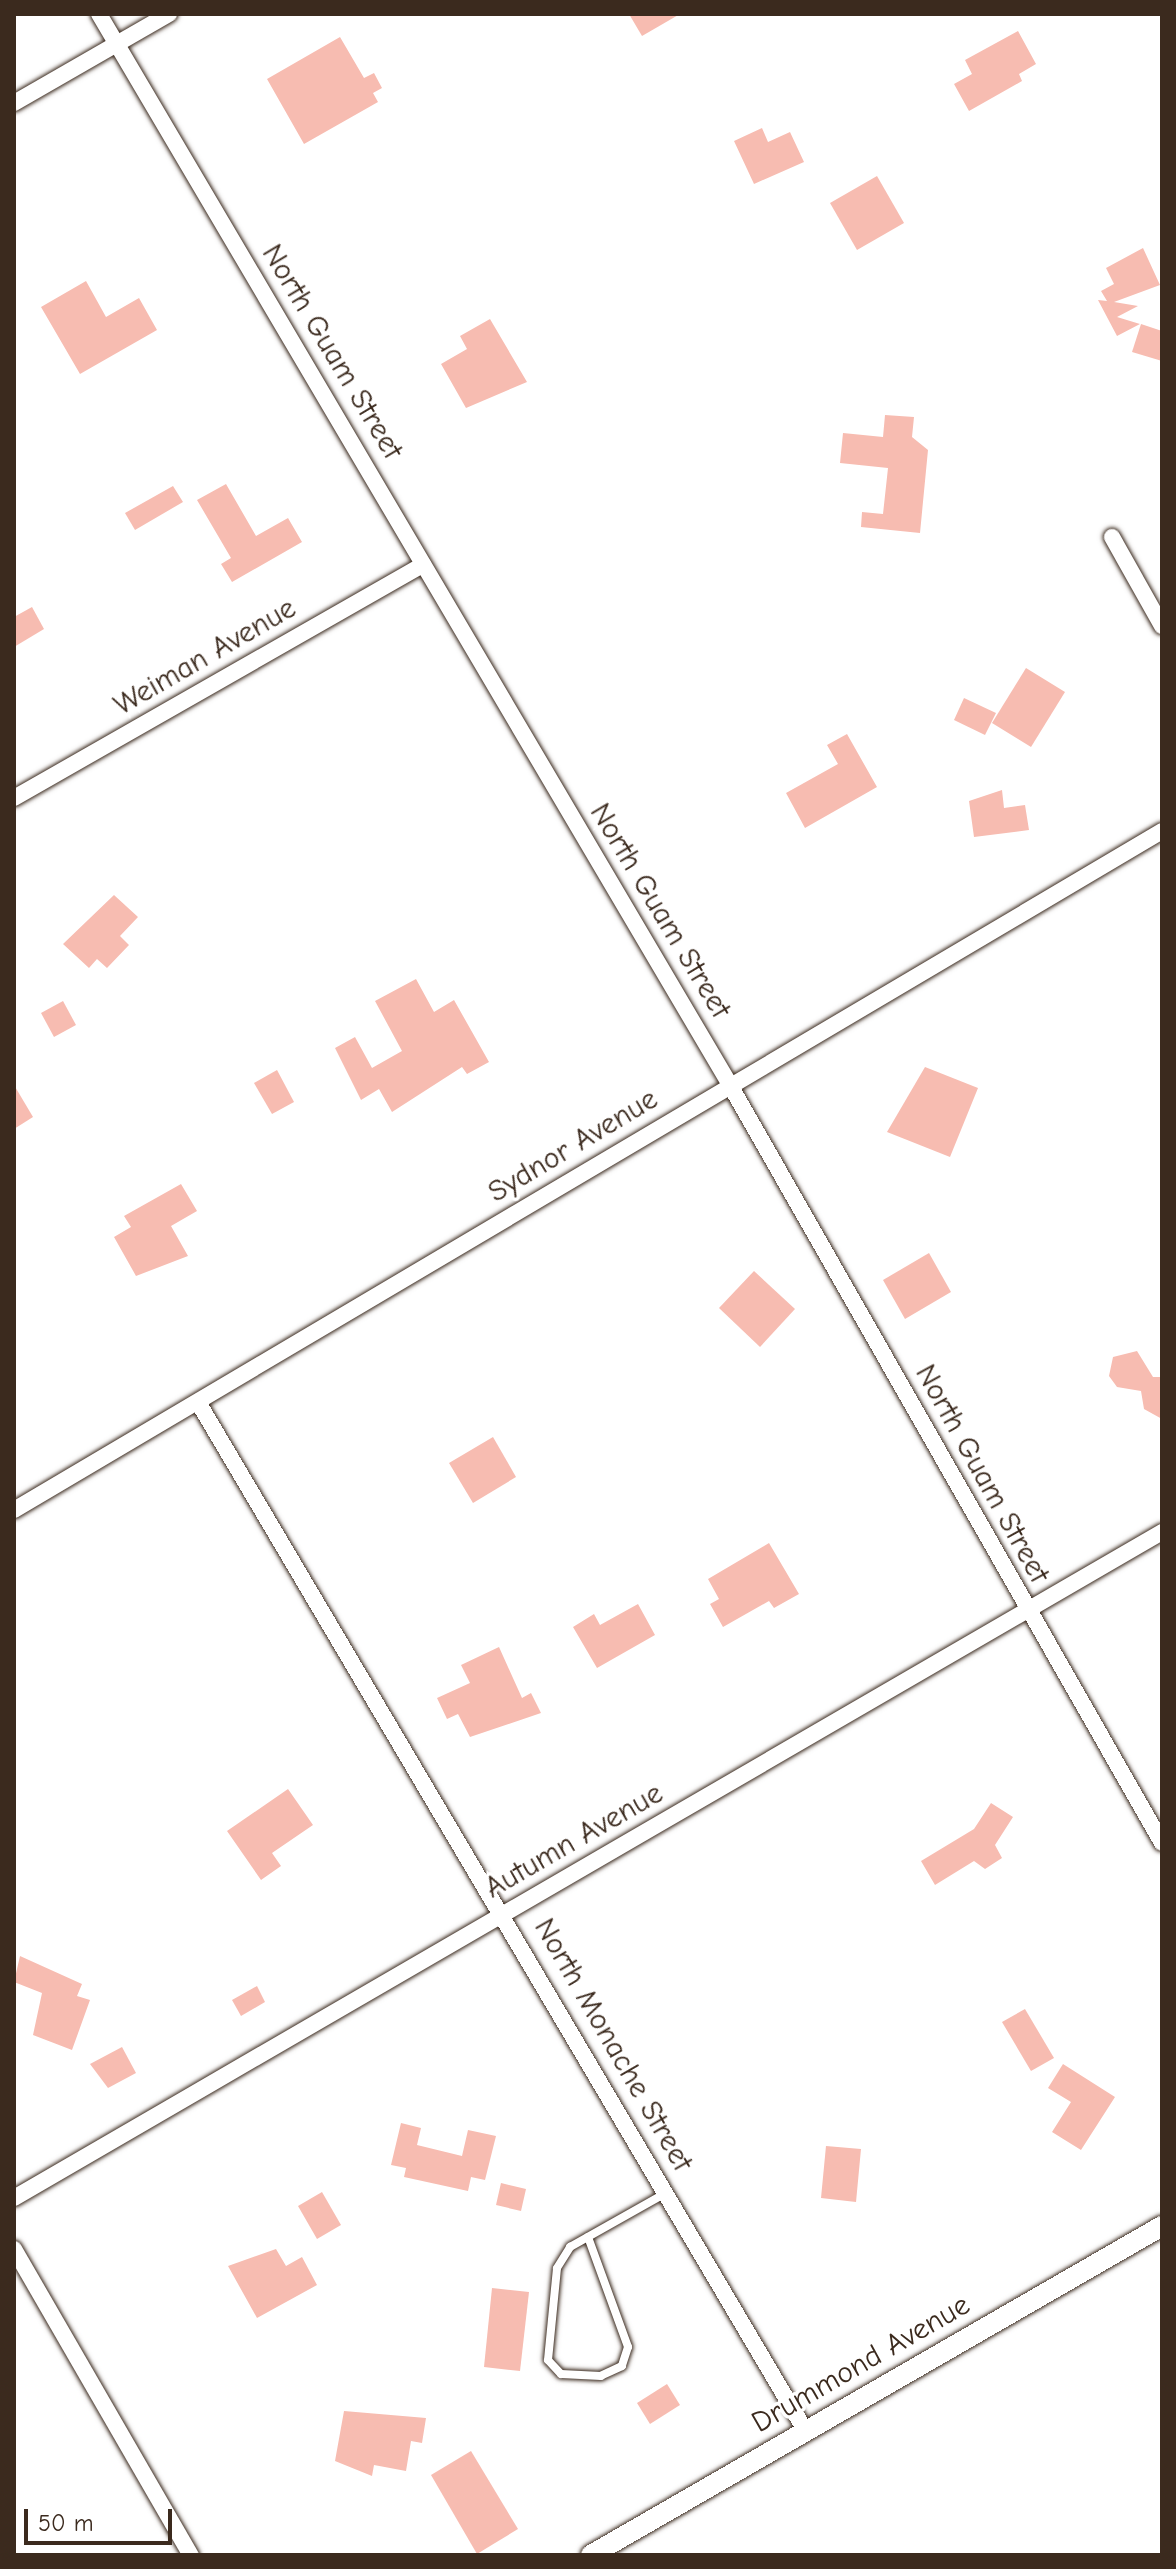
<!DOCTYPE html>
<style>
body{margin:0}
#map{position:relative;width:1176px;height:2569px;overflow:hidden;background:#fff;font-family:"Comic Neue",sans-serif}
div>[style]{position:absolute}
.building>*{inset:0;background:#f7bcb1}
.roads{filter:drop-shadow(0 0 2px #3b2a1e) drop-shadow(0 0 2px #3b2a1e)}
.service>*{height:8px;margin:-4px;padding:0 4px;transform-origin:4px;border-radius:4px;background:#fff}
.minor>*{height:16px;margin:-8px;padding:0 8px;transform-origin:8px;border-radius:8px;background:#fff}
.tertiary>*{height:20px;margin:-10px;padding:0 10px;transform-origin:10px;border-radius:10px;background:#fff}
span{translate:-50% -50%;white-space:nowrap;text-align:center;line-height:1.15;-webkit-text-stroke:7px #fff;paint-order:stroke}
.street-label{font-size:30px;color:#3b2a1e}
.frame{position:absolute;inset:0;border:16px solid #3b2a1e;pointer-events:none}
.scale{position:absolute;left:24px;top:2509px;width:148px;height:36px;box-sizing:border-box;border:4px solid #3b2a1e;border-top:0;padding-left:10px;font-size:24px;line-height:28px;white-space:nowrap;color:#3b2a1e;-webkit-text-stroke:6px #fff;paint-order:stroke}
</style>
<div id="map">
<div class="building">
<i style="clip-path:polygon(629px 14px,680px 14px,642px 36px)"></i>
<i style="clip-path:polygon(1018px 31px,1036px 64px,1019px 74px,1022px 81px,969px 111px,954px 84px,972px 74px,965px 60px)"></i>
<i style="clip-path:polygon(340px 37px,364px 78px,374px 73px,382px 88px,373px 93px,378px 102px,304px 144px,267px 79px)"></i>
<i style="clip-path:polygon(762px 128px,768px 142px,790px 132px,804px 162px,754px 184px,734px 141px)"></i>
<i style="clip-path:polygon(877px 176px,904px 223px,857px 250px,830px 203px)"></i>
<i style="clip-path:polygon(1143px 248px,1160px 285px,1114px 302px,1138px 306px,1117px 317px,1140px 324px,1117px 336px,1098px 300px,1107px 301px,1101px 291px,1114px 284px,1106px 268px)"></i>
<i style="clip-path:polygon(86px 281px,106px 317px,139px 298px,157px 330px,80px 374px,41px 307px)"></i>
<i style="clip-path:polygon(490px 319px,527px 382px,466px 408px,441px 364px,467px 349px,460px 336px)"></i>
<i style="clip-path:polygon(1141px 324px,1162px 331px,1162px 361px,1132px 352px)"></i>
<i style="clip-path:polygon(885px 415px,914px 417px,912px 437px,928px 450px,920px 533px,861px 527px,862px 512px,883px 514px,888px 468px,840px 463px,843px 433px,883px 437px)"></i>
<i style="clip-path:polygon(226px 484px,256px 536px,288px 518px,302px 542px,232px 582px,221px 564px,231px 558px,197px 500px)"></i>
<i style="clip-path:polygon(173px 486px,183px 502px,135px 530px,125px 513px)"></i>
<i style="clip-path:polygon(32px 607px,44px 629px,14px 647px,14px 617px)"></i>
<i style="clip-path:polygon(1026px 668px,1065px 692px,1031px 747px,992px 723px)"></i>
<i style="clip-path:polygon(964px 698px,996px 713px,985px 735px,954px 720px)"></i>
<i style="clip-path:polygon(847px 734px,877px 787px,805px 828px,786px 793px,838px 764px,827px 745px)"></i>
<i style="clip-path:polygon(1002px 790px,1004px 808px,1025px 805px,1029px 830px,974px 837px,969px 801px)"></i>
<i style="clip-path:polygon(114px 895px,138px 917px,120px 936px,129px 945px,107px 968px,97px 959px,89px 968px,63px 944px)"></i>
<i style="clip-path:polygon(416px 979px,434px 1012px,454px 1000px,489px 1062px,467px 1074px,462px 1067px,392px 1112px,379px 1089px,361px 1100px,335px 1048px,355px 1037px,372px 1068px,402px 1051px,375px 1001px)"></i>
<i style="clip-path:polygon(63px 1001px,76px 1025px,54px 1037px,41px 1013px)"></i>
<i style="clip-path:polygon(925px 1067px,978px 1088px,950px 1157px,887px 1132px)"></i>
<i style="clip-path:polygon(277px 1070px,294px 1102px,272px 1114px,254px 1083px)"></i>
<i style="clip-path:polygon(14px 1085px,33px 1117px,14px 1129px)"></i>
<i style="clip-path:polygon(181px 1184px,197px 1211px,171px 1226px,188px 1256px,136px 1276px,114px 1237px,131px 1227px,124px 1216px)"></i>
<i style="clip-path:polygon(929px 1253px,951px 1292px,905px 1319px,883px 1280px)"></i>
<i style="clip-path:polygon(754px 1271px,795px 1309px,760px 1347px,719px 1308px)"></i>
<i style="clip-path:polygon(1137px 1351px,1153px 1377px,1162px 1377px,1162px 1419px,1144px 1409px,1141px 1391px,1117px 1387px,1109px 1376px,1113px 1357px)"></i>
<i style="clip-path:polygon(493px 1437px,516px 1477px,473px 1503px,449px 1463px)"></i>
<i style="clip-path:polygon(769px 1543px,799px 1594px,774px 1608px,769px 1601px,723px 1627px,710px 1604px,719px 1599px,708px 1579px)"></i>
<i style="clip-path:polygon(638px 1604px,655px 1635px,597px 1668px,573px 1627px,594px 1614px,600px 1625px)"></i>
<i style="clip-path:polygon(499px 1647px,522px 1698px,531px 1693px,541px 1713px,470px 1737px,458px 1714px,447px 1719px,437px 1698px,470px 1683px,461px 1665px)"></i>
<i style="clip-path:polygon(288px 1789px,313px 1825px,272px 1853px,281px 1866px,261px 1880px,227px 1831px)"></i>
<i style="clip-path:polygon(991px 1803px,1013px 1817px,995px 1845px,1002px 1858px,985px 1869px,974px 1861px,935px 1885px,921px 1861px,974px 1829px)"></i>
<i style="clip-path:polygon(20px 1956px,82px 1984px,77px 1996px,90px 2000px,72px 2050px,33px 2035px,42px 1993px,14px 1982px)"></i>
<i style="clip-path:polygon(257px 1986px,265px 2002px,241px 2016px,232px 2000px)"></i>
<i style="clip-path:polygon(1025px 2009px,1054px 2058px,1031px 2071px,1002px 2022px)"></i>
<i style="clip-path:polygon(122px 2047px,136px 2073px,108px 2088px,90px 2064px)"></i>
<i style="clip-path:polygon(1063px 2064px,1115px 2097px,1081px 2150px,1052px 2132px,1071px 2102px,1048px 2088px)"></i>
<i style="clip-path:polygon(401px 2123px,421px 2128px,417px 2145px,462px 2156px,468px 2130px,496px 2136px,485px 2180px,471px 2177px,468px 2191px,404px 2177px,406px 2168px,391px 2165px)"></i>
<i style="clip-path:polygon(826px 2146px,861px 2149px,856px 2202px,821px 2198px)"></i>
<i style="clip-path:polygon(501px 2183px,526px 2189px,521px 2211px,496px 2205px)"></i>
<i style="clip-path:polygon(322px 2192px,341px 2225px,317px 2239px,298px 2206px)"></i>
<i style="clip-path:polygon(276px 2249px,286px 2266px,302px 2257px,317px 2285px,257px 2318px,228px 2266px)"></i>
<i style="clip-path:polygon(492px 2288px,529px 2292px,520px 2371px,484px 2367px)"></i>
<i style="clip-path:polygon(667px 2384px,680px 2405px,650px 2424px,637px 2403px)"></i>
<i style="clip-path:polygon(344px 2411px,426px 2418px,422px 2443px,411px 2441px,406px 2471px,374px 2465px,372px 2476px,335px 2461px)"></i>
<i style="clip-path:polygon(471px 2451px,518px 2529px,477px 2554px,431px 2475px)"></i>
</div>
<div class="roads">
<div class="service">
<i style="left:588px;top:2237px;width:117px;rotate:70deg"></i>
<i style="left:628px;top:2347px;width:20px;rotate:108deg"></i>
<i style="left:622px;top:2366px;width:23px;rotate:155deg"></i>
<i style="left:601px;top:2376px;width:40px;rotate:-177.1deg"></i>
<i style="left:561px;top:2374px;width:19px;rotate:-133deg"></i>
<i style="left:548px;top:2360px;width:92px;rotate:-84.4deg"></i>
<i style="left:557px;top:2268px;width:25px;rotate:-58deg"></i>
<i style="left:570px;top:2247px;width:110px;rotate:-29.4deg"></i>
</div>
<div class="minor">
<i style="left:99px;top:14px;width:1243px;rotate:59.49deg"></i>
<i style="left:730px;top:1085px;width:872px;rotate:60.32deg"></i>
<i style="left:14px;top:103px;width:179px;rotate:-29.9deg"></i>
<i style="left:1112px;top:537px;width:102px;rotate:60.7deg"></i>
<i style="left:14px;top:798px;width:471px;rotate:-29.7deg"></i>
<i style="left:198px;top:1402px;width:1194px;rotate:59.44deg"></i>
<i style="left:14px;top:1510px;width:1334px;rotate:-30.6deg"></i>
<i style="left:14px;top:2198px;width:1327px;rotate:-30.12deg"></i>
<i style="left:14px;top:2249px;width:354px;rotate:60deg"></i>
</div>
<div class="tertiary">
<i style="left:591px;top:2555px;width:659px;rotate:-29.95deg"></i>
</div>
</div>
<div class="street-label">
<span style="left:332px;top:352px;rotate:59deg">North Guam Street</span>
<span style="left:205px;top:657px;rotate:-30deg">Weiman Avenue</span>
<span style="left:660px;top:911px;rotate:59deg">North Guam Street</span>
<span style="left:573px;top:1146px;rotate:-31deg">Sydnor Avenue</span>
<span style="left:982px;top:1474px;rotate:61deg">North Guam Street</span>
<span style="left:574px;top:1841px;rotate:-30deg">Autumn Avenue</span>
<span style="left:613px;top:2045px;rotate:60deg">North Monache Street</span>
<span style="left:861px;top:2364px;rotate:-30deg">Drummond Avenue</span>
</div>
<div class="frame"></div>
<div class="scale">50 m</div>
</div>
